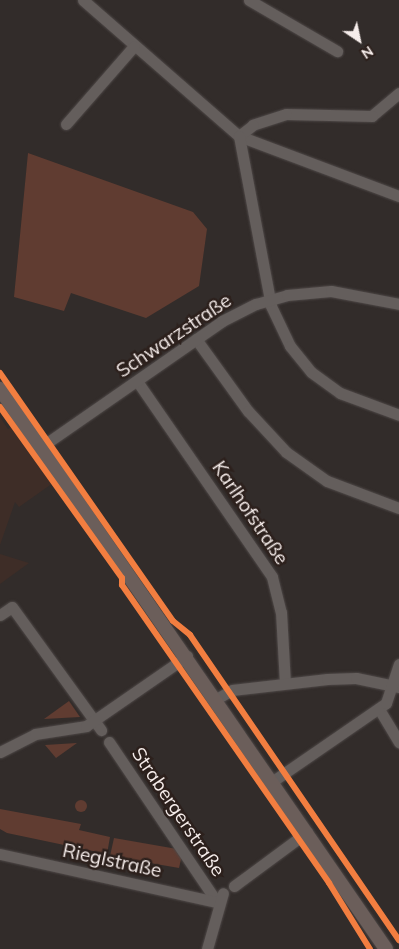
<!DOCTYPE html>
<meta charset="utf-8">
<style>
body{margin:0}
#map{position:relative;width:399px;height:949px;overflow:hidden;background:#322c2a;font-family:Mulish,sans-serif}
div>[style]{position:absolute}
.built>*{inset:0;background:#3e2d27}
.green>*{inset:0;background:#603c31}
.round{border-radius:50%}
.roads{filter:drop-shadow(0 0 1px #4e4847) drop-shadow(0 0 1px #4e4847)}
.minor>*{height:11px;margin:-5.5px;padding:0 5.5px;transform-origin:5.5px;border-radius:5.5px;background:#645e5c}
.major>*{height:14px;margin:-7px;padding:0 7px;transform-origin:7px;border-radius:7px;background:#6b5e5a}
.cycleway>*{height:6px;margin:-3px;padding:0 3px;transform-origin:3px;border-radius:3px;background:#f27e40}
span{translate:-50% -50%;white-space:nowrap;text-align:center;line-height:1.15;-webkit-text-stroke:5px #2c201c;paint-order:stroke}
.street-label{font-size:19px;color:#f6edeb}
.north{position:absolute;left:334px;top:15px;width:50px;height:50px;-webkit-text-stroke:4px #2c201c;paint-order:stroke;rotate:146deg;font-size:14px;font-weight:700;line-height:20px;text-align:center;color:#f6edeb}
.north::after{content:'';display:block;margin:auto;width:18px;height:22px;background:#f6edeb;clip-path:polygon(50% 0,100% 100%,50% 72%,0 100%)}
</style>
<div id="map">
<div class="built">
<i style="clip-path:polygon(0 417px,8px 429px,13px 426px,53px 483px,19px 507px,15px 502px,0 545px)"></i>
<i style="clip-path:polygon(0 554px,29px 563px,0 584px)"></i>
</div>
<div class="green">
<i style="clip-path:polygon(28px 153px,193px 212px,207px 229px,199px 286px,146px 318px,71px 293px,64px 311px,14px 297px)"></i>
<i style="clip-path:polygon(69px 701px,80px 717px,44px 719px)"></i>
<i style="clip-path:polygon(77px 743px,56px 758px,45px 745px)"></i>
<i class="round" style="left:75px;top:800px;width:12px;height:12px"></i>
<i style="clip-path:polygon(0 809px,81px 824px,79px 830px,110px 837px,107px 854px,7px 833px,0 829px)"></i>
<i style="clip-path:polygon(114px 838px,177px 849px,182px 855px,179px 868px,110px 856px)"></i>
</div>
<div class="roads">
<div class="minor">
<i style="left:83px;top:0;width:207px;rotate:41.1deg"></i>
<i style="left:239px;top:136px;width:171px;rotate:20.6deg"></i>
<i style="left:249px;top:0;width:102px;rotate:30.1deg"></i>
<i style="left:399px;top:93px;width:35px;rotate:140deg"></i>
<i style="left:372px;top:116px;width:86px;rotate:-178.7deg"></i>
<i style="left:286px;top:114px;width:35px;rotate:162deg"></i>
<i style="left:253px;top:125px;width:18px;rotate:142deg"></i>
<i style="left:239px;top:136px;width:173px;rotate:79.3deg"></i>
<i style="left:271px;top:306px;width:44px;rotate:64.6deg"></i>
<i style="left:290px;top:346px;width:33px;rotate:51deg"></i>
<i style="left:311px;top:372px;width:36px;rotate:36deg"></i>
<i style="left:340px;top:393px;width:63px;rotate:20.4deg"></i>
<i style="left:66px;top:124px;width:103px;rotate:-48.9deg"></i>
<i style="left:196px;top:339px;width:89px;rotate:54.2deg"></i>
<i style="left:248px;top:411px;width:56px;rotate:47.2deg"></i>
<i style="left:286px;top:452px;width:50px;rotate:35.3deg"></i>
<i style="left:327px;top:481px;width:77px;rotate:20.6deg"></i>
<i style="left:137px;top:381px;width:238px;rotate:55.4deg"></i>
<i style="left:272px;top:577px;width:36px;rotate:76deg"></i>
<i style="left:281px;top:612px;width:71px;rotate:86.8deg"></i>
<i style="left:41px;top:447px;width:221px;rotate:-34.8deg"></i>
<i style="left:222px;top:321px;width:38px;rotate:-27deg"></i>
<i style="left:256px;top:304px;width:32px;rotate:-16deg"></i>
<i style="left:287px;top:295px;width:44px;rotate:-5.2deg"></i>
<i style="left:331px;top:291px;width:69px;rotate:10.8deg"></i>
<i style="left:0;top:615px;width:14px;rotate:-34deg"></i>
<i style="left:12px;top:607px;width:152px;rotate:54.1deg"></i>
<i style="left:216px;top:699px;width:18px;rotate:-29deg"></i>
<i style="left:232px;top:690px;width:96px;rotate:-6.6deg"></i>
<i style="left:327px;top:679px;width:29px;rotate:-2deg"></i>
<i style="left:356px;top:678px;width:44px;rotate:11.8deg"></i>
<i style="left:379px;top:709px;width:39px;rotate:59deg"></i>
<i style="left:109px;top:742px;width:193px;rotate:56deg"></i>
<i style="left:0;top:752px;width:39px;rotate:-27deg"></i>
<i style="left:35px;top:734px;width:52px;rotate:-8.9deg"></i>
<i style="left:86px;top:726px;width:123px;rotate:-34.7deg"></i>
<i style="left:273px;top:781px;width:137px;rotate:-34.6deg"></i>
<i style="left:386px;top:703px;width:41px;rotate:-71.6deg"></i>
<i style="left:0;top:854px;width:222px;rotate:12.5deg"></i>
<i style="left:234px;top:886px;width:91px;rotate:-36.5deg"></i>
<i style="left:207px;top:949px;width:58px;rotate:-74.1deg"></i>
</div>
<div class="major">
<i style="left:0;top:389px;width:680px;rotate:55.42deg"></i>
</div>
</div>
<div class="cycleway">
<i style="left:0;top:373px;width:302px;rotate:55.1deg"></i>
<i style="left:173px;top:621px;width:22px;rotate:39deg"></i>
<i style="left:190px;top:635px;width:370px;rotate:55.6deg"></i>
<i style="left:0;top:407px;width:210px;rotate:54.5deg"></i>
<i style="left:122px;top:578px;width:7px;rotate:90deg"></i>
<i style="left:122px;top:585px;width:363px;rotate:55.2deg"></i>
<i style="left:329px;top:883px;width:78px;rotate:58.2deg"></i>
</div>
<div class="street-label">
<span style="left:174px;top:336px;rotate:-34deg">Schwarzstraße</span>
<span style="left:250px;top:513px;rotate:56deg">Karlhofstraße</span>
<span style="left:178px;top:812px;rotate:56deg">Strabergerstraße</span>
<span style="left:112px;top:861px;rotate:12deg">Rieglstraße</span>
</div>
<div class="north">N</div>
</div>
